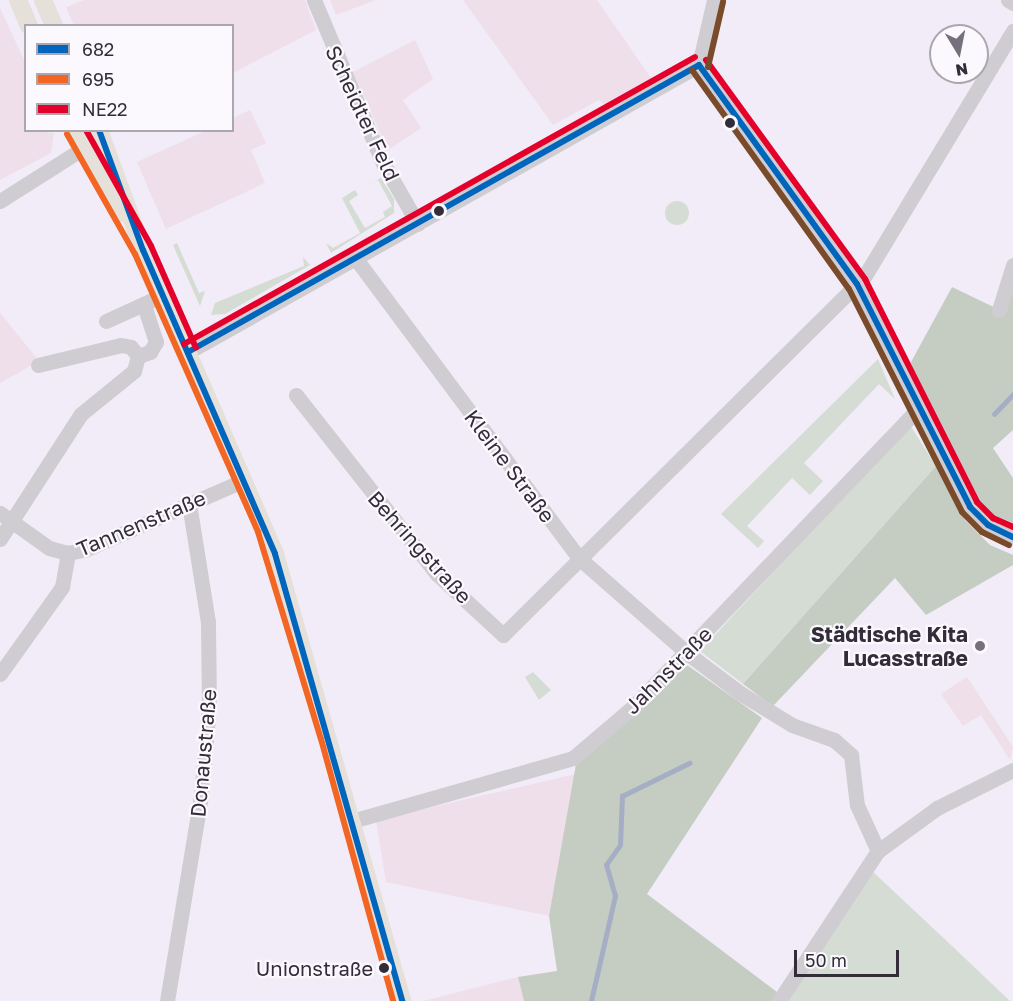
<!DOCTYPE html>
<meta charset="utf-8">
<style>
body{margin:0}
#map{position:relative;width:1013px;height:1001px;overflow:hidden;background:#f1ecf7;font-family:"Golos Text",sans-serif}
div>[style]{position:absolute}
.commercial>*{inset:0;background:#eedfea}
.industrial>*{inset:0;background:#eedfe9}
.green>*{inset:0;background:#d5dcd3}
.round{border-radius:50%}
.forest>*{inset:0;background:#c5cdc2}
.stream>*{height:4.5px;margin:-2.25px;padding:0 2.25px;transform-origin:2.25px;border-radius:2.25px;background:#a5aec5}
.minor>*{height:15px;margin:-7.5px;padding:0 7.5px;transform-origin:7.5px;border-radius:7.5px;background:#cfcdd1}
.major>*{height:18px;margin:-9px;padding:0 9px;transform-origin:9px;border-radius:9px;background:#e5e0d9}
.bus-1>*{height:6px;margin:-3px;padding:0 3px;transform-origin:3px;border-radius:3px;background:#0065bd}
.bus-2>*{height:6px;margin:-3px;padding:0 3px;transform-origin:3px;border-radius:3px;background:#f26522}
.bus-3>*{height:6px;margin:-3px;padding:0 3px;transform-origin:3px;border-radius:3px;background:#e4002b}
.bus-4>*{height:6px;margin:-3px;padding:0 3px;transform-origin:3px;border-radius:3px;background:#7a4b2a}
.dots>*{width:16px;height:16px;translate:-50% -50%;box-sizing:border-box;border:3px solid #fbf8fe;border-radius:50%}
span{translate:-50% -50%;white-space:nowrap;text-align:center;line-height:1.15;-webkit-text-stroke:4.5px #fbf8fe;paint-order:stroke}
.bus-label{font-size:20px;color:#332d39}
.right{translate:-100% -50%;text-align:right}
.street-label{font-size:21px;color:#332d39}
.poi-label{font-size:21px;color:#332d39;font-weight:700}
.legend{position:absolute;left:24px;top:24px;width:210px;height:108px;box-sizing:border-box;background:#fbf8fe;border:2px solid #aba7af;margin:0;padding:8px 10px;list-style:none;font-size:18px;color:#332d39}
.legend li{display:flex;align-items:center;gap:12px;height:30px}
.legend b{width:30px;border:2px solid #aba7af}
.north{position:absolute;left:929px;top:24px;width:60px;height:60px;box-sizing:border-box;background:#fbf8fe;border:2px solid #aba7af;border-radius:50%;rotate:170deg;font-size:16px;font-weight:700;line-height:24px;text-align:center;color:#332d39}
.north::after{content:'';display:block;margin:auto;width:21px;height:27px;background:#76707c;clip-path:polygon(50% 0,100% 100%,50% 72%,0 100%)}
.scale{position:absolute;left:794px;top:950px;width:105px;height:27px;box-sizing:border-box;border:3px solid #332d39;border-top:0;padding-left:8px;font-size:18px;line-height:21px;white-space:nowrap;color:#332d39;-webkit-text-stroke:4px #fbf8fe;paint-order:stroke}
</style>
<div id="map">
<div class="commercial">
<i style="clip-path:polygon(84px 0,305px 0,316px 30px,233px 73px,232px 26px,74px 25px,66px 7px)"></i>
<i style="clip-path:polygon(463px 0,597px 0,651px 78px,605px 105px,599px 100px,553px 125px)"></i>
<i style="clip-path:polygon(0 8px,25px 62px,26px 130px,54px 133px,51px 153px,0 180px)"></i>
<i style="clip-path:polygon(415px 40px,433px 79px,403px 100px,421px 128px,388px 150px,353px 72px)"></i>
<i style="clip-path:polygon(250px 110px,266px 143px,251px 150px,265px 183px,166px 229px,137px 162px,205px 131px,232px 130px,233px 118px)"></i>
<i style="clip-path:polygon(0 313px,39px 361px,0 383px)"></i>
<i style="clip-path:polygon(576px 774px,549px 916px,386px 882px,376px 820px)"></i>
<i style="clip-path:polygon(518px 977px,524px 1001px,423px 1001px)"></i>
</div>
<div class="industrial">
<i style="clip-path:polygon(330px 0,376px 0,336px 15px)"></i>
<i style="clip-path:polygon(967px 677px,1013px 747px,1010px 760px,981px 715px,963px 726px,941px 694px)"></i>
</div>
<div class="green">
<i style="clip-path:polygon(381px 178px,394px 199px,394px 213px,331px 253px,326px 243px,333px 248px,360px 233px,342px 198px,355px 190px,358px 195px,349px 201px,365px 228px,385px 217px,383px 212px,392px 206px,378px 180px,368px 185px)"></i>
<i class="round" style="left:665px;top:201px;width:24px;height:24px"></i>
<i style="clip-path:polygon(177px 243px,199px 293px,205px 291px,200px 306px,173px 245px)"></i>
<i style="clip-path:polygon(303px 257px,310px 265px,225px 314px,211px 315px,215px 303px,304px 266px)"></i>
<i style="clip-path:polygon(878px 359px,895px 399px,879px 384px,804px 463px,823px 481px,810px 495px,792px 478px,747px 526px,764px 541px,758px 548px,721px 514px)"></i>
<i style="clip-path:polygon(910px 425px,936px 466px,743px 684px,700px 651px)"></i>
<i style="clip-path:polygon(533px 672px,551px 690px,539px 700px,525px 677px)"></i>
<i style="clip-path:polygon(871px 870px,952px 946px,1010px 1001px,788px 1001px)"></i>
</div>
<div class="forest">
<i style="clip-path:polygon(952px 287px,1004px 312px,1013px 288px,1013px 430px,993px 448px,1013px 478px,1013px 523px,987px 512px,923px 411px,911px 362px)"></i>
<i style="clip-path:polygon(936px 466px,965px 520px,990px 545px,1013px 555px,1013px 565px,926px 615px,895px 578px,773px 706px,743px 684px)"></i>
<i style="clip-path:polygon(687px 665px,762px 718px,647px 894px,777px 992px,772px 1001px,524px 1001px,518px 977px,557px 971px,549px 916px,576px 764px)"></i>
</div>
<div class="stream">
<i style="left:994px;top:414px;width:28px;rotate:-46deg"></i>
<i style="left:591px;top:1001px;width:108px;rotate:-77.1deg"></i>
<i style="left:615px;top:896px;width:32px;rotate:-106deg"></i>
<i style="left:606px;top:865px;width:24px;rotate:-55deg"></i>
<i style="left:620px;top:845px;width:49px;rotate:-87.7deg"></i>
<i style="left:622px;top:796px;width:75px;rotate:-26.2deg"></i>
</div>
<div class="minor">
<i style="left:314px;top:0;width:177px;rotate:67.1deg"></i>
<i style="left:383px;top:163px;width:70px;rotate:60.2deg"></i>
<i style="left:1008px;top:0;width:6px;rotate:31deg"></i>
<i style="left:699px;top:65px;width:270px;rotate:54.2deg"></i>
<i style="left:857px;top:284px;width:250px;rotate:63.1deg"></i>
<i style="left:970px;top:507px;width:25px;rotate:45deg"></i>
<i style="left:988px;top:525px;width:28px;rotate:26deg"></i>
<i style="left:0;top:201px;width:97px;rotate:-32.4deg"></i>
<i style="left:356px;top:259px;width:373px;rotate:53.3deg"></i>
<i style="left:579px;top:558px;width:144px;rotate:41.3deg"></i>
<i style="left:687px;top:653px;width:66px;rotate:37deg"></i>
<i style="left:740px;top:693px;width:61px;rotate:31.6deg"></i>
<i style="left:792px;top:725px;width:45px;rotate:19.7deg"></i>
<i style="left:834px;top:740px;width:23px;rotate:41deg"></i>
<i style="left:851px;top:755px;width:50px;rotate:83.2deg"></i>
<i style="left:857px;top:805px;width:51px;rotate:65.5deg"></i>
<i style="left:999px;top:310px;width:47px;rotate:-72.7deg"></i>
<i style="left:106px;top:321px;width:51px;rotate:-24.5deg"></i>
<i style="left:188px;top:352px;width:586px;rotate:-29.32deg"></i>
<i style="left:699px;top:65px;width:67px;rotate:-77deg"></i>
<i style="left:138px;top:356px;width:13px;rotate:-18deg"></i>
<i style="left:150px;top:352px;width:12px;rotate:-59deg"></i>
<i style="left:156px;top:342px;width:40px;rotate:-108deg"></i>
<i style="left:38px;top:365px;width:85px;rotate:-13.5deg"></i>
<i style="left:121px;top:345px;width:10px;rotate:11deg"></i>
<i style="left:131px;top:347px;width:11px;rotate:52deg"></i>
<i style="left:296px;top:395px;width:228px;rotate:51.8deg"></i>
<i style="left:437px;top:574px;width:90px;rotate:42.7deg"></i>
<i style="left:503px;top:635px;width:508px;rotate:-44.76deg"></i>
<i style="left:864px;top:277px;width:288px;rotate:-58.8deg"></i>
<i style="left:0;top:513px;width:60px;rotate:35.5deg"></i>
<i style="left:49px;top:548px;width:20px;rotate:15deg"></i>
<i style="left:68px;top:553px;width:19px;rotate:-12deg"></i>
<i style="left:87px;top:549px;width:171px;rotate:-23.7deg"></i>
<i style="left:0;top:539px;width:149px;rotate:-57.1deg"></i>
<i style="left:81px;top:414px;width:68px;rotate:-39.1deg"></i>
<i style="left:134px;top:371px;width:16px;rotate:-75deg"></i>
<i style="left:0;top:674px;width:107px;rotate:-54.5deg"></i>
<i style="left:62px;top:587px;width:35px;rotate:-80deg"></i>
<i style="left:352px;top:821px;width:230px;rotate:-15.9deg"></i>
<i style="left:573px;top:758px;width:79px;rotate:-40.4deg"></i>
<i style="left:633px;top:707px;width:411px;rotate:-46.3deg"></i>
<i style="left:167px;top:1001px;width:209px;rotate:-80.6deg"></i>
<i style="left:201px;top:795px;width:88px;rotate:-84.8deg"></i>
<i style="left:209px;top:707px;width:85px;rotate:-90.7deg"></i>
<i style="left:208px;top:622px;width:120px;rotate:-99.1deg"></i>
<i style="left:779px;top:1001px;width:180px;rotate:-56.6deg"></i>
<i style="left:878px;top:851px;width:73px;rotate:-36.1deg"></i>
<i style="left:937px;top:808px;width:85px;rotate:-26.6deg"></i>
</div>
<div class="major">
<i style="left:18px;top:0;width:28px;rotate:67deg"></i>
<i style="left:43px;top:0;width:28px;rotate:67deg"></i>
<i style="left:75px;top:130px;width:95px;rotate:61deg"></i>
<i style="left:99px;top:130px;width:128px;rotate:69.9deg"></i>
<i style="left:143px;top:250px;width:331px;rotate:66.5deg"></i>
<i style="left:275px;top:554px;width:465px;rotate:74.1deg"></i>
</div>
<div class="bus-1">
<i style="left:699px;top:65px;width:270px;rotate:54.2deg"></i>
<i style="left:857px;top:284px;width:250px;rotate:63.1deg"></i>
<i style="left:970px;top:507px;width:25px;rotate:45deg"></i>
<i style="left:988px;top:525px;width:28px;rotate:26deg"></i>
<i style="left:99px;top:130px;width:128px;rotate:69.9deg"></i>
<i style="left:143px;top:250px;width:331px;rotate:66.5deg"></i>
<i style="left:275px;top:554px;width:465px;rotate:74.1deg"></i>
<i style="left:188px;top:352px;width:586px;rotate:-29.32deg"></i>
</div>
<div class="bus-2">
<i style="left:67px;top:134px;width:138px;rotate:60.5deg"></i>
<i style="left:135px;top:254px;width:304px;rotate:66.1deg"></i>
<i style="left:258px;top:532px;width:216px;rotate:73.1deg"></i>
<i style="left:321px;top:739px;width:272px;rotate:74.6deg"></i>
</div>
<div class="bus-3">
<i style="left:706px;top:60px;width:271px;rotate:54deg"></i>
<i style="left:865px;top:279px;width:250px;rotate:63.3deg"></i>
<i style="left:977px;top:502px;width:23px;rotate:45deg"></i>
<i style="left:993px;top:518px;width:22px;rotate:24deg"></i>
<i style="left:86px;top:130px;width:133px;rotate:60.7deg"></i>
<i style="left:151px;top:246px;width:111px;rotate:66.2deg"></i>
<i style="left:184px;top:344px;width:586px;rotate:-29.32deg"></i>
</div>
<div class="bus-4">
<i style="left:708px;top:67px;width:67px;rotate:-77deg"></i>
<i style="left:692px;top:70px;width:269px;rotate:54.4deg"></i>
<i style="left:849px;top:289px;width:250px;rotate:63.1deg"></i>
<i style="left:962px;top:512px;width:28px;rotate:45deg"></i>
<i style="left:982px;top:532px;width:30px;rotate:26deg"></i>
</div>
<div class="dots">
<i style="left:730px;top:123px;background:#332d39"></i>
<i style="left:439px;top:211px;background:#332d39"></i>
<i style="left:980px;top:646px;background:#76707c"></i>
<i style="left:384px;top:968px;background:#332d39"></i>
</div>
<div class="bus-label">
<span class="right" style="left:373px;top:968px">Unionstraße</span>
</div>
<div class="street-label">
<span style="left:363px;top:113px;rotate:65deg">Scheidter Feld</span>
<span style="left:510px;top:466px;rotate:53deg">Kleine Straße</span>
<span style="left:141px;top:523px;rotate:-23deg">Tannenstraße</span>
<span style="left:420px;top:547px;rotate:48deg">Behringstraße</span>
<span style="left:668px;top:670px;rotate:-45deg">Jahnstraße</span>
<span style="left:203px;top:753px;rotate:-85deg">Donaustraße</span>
</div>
<div class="poi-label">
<span class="right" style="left:968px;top:646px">Städtische Kita<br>Lucasstraße</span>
</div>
<ul class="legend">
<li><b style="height:8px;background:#0065bd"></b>682</li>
<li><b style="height:8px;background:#f26522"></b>695</li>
<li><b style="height:8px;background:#e4002b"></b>NE22</li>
</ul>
<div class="north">N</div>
<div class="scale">50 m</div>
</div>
